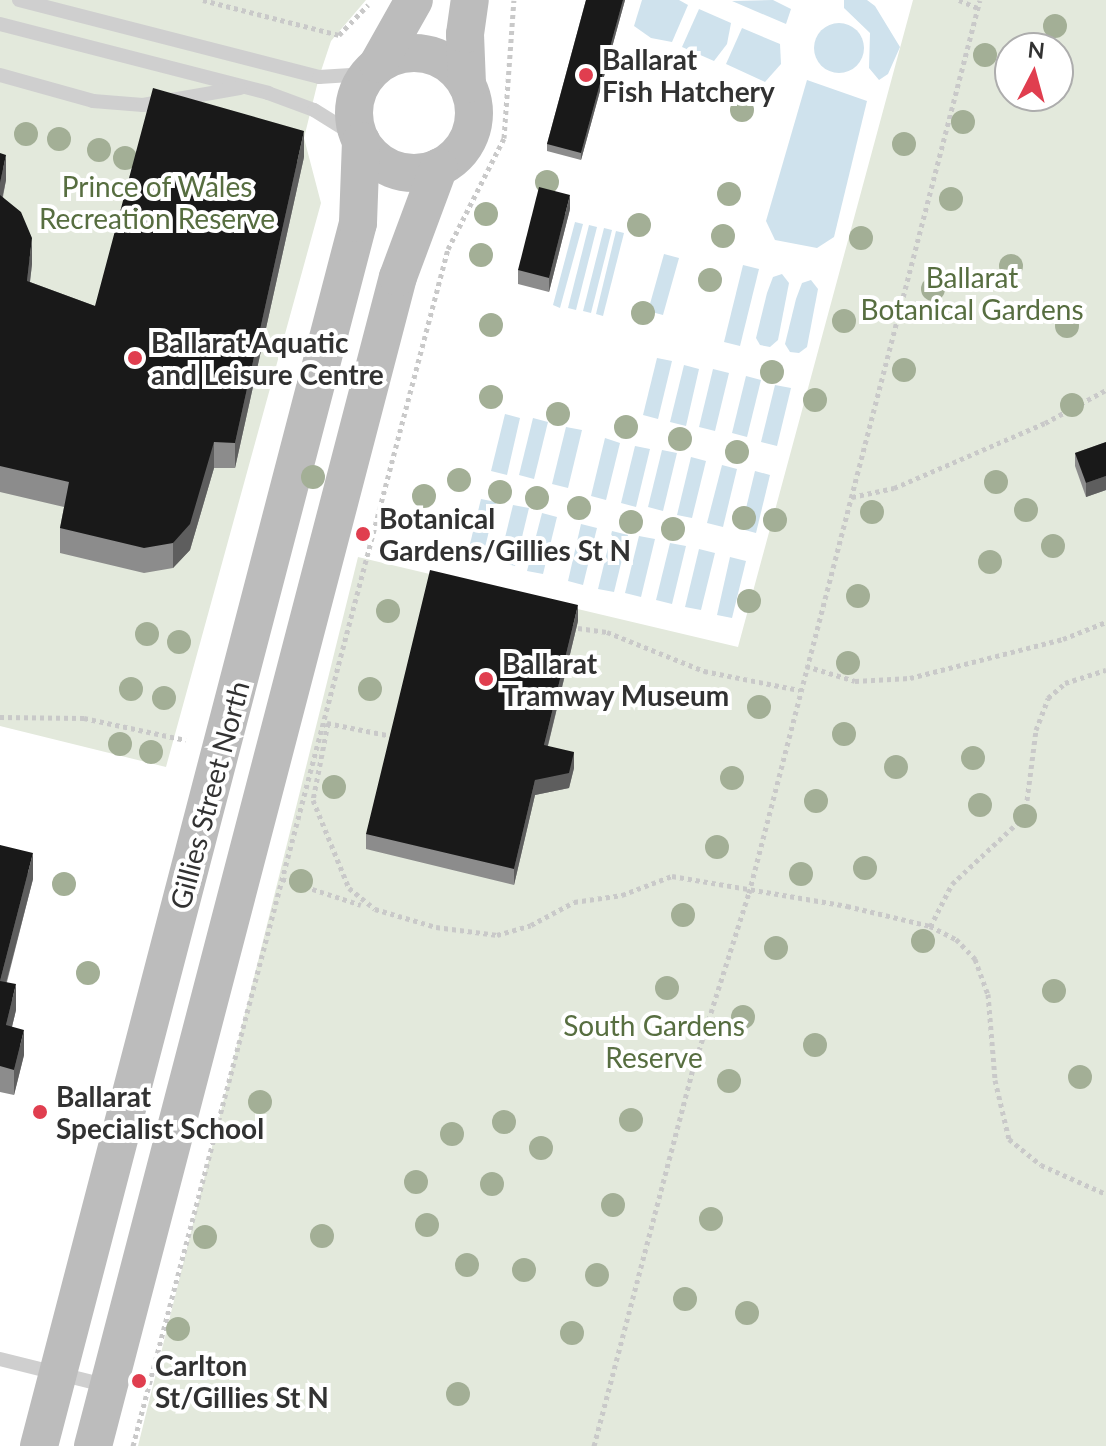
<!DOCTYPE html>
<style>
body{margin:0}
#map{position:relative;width:1106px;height:1446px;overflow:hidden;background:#fff;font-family:Lato,sans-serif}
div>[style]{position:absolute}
.green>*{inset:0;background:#e3e9dc}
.water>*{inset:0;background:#cfe2ed}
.round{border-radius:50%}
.path>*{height:5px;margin-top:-2.5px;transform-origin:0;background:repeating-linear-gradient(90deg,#c9c9c9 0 4px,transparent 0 8px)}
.lane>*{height:14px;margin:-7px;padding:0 7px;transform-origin:7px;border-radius:7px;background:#cfcfcf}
.secondary>*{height:38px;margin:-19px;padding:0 19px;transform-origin:19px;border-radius:19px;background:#bcbcbc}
.secondary>.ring{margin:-19px;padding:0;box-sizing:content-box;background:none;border:38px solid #bcbcbc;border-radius:50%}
.trees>*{width:24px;height:24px;margin:-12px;border-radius:50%;background:#a3af96}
.wall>*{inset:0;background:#8c8c8c}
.shaded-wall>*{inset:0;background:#5e5e5e}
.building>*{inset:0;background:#191919}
.dots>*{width:22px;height:22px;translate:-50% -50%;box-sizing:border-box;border:4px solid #fff;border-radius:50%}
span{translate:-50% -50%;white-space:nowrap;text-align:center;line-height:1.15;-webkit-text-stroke:8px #fff;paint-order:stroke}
.poi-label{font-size:28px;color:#323232;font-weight:700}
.left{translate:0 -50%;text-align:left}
.park-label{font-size:28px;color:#576e40}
.street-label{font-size:28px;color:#323232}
.north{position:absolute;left:994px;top:32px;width:80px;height:80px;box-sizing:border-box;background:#fff;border:2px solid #adadad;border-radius:50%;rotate:6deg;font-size:22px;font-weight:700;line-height:32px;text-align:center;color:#323232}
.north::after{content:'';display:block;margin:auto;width:28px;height:36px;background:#e03e4f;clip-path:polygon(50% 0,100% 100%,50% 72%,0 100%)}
</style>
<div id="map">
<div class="green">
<i style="clip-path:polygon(0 0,366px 0,331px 41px,319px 77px,304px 138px,321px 203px,166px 767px,0 726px)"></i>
<i style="clip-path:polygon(evenodd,913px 0,1106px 0,1106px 1446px,138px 1446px,358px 557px,738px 647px,913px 0,1010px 48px,1058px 48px,1058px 96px,1010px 96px,1010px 48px)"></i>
</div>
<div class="water">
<i style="clip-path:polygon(642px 0,679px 0,688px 5px,672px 42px,651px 38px,634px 26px)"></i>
<i style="clip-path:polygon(773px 0,791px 9px,786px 24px,732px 1px)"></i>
<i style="clip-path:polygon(844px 0,867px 0,875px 6px,900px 47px,888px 74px,879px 80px,869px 68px,870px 33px,844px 8px)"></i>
<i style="clip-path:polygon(699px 9px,731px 23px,727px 44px,714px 61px,682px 47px)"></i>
<i class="round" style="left:814px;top:23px;width:50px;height:50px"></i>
<i style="clip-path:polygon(742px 28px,780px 44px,781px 64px,765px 82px,726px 64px)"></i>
<i style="clip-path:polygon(807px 80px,867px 101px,834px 237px,817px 248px,775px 240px,766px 221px)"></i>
<i style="clip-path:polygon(575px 222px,583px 224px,560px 308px,553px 305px)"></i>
<i style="clip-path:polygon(589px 225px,597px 227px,576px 310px,568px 308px)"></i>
<i style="clip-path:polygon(604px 228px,612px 230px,591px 313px,583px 311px)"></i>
<i style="clip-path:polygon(616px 231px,624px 233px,603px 316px,596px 314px)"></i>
<i style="clip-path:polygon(664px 254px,679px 258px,663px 315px,648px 311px)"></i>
<i style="clip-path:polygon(743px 265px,759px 269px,740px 346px,724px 342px)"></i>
<i style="clip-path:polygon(782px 274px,789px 283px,778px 340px,770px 347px,760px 345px,756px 338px,767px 293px,773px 277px)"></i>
<i style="clip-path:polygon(811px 280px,818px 289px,807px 347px,799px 353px,790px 352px,785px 344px,796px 299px,802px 283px)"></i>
<i style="clip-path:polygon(657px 358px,672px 361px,658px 419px,643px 415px)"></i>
<i style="clip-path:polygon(684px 365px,699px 369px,686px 426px,670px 422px)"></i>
<i style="clip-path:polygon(713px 369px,729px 373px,715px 431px,699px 427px)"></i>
<i style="clip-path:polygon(746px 376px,761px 380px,747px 437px,732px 433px)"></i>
<i style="clip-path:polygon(775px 385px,791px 388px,777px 446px,761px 442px)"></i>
<i style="clip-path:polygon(505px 414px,520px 418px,507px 475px,491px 471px)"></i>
<i style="clip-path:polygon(533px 418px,548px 422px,534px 479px,519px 475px)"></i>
<i style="clip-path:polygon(566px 427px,582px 430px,568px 488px,552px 484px)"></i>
<i style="clip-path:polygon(605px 438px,620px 443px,606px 500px,591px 496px)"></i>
<i style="clip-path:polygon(635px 446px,650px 449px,636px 507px,621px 503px)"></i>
<i style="clip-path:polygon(662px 450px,677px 453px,663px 511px,648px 507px)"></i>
<i style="clip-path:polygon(691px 457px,706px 461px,692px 518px,677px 515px)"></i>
<i style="clip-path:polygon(722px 465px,737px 469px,723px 527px,707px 523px)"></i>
<i style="clip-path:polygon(755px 471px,770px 475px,756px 533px,741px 529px)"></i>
<i style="clip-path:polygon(481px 499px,496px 502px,482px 560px,467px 556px)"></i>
<i style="clip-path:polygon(513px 505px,529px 508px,515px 566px,499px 562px)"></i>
<i style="clip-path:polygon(542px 513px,557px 517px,543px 574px,527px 571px)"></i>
<i style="clip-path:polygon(581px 524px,597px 528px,583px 585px,568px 581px)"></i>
<i style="clip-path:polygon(612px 531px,628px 535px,614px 592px,598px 589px)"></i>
<i style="clip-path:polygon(639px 536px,655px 539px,641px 597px,625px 593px)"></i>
<i style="clip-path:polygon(670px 543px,686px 546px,672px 604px,656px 600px)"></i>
<i style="clip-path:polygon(699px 549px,715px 553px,701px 610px,685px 607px)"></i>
<i style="clip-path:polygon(730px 557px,746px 561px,732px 618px,717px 615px)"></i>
</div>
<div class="path">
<i style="left:203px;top:0;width:140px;rotate:14.4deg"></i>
<i style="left:339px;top:35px;width:42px;rotate:-46deg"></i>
<i style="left:959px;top:0;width:21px;rotate:23deg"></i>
<i style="left:852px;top:497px;width:43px;rotate:-12.1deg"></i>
<i style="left:894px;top:488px;width:164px;rotate:-23.3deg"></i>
<i style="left:1045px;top:423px;width:69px;rotate:-28.4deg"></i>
<i style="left:578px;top:628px;width:29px;rotate:8deg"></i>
<i style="left:607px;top:632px;width:105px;rotate:21.9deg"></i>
<i style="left:704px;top:671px;width:97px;rotate:11.3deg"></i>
<i style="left:806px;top:666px;width:51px;rotate:17deg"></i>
<i style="left:855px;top:681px;width:55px;rotate:-3.1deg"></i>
<i style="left:910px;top:678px;width:158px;rotate:-14.3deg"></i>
<i style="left:1063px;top:639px;width:46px;rotate:-21.6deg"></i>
<i style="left:0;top:717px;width:84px;rotate:0.7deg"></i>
<i style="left:84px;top:718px;width:104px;rotate:12.2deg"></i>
<i style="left:327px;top:723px;width:66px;rotate:11.3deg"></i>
<i style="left:328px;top:723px;width:78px;rotate:101deg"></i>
<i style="left:313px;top:800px;width:95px;rotate:67.8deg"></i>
<i style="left:349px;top:888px;width:33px;rotate:39deg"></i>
<i style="left:375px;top:909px;width:64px;rotate:16.4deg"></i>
<i style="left:436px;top:927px;width:62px;rotate:7.5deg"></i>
<i style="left:497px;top:935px;width:35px;rotate:-16deg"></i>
<i style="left:531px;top:925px;width:49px;rotate:-28.1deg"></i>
<i style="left:574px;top:902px;width:49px;rotate:-8.3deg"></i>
<i style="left:622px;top:895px;width:53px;rotate:-20.8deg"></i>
<i style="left:672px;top:876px;width:178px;rotate:9.7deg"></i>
<i style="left:847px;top:906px;width:85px;rotate:13.5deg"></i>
<i style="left:930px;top:926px;width:29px;rotate:27deg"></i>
<i style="left:956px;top:939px;width:28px;rotate:46deg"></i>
<i style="left:975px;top:959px;width:37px;rotate:70deg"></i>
<i style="left:988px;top:994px;width:86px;rotate:85.3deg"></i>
<i style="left:995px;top:1080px;width:61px;rotate:76.7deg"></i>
<i style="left:1009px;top:1139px;width:41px;rotate:39.1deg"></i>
<i style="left:1041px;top:1165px;width:71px;rotate:24deg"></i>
<i style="left:282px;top:879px;width:83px;rotate:18.2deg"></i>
<i style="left:923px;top:941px;width:64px;rotate:-63deg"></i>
<i style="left:952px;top:884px;width:100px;rotate:-43deg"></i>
<i style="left:1025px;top:816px;width:87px;rotate:-82.7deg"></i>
<i style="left:1036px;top:730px;width:34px;rotate:-69deg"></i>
<i style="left:1048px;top:698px;width:23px;rotate:-41deg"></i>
<i style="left:1065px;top:683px;width:43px;rotate:-17.6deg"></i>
<i style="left:133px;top:1446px;width:1238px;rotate:-75.26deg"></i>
<i style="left:448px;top:249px;width:124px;rotate:-63.2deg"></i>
<i style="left:504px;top:138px;width:138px;rotate:-85.9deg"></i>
<i style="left:594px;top:1446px;width:393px;rotate:-75.3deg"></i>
<i style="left:694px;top:1066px;width:182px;rotate:-72.4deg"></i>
<i style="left:749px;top:893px;width:922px;rotate:-75.5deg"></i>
</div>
<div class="lane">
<i style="left:19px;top:0;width:310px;rotate:14.4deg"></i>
<i style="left:319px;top:77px;width:48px;rotate:-3.6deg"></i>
<i style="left:0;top:24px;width:277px;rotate:14.4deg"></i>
<i style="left:268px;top:93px;width:49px;rotate:20.3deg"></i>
<i style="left:314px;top:110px;width:53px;rotate:31.9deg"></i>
<i style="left:0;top:75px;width:97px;rotate:15.6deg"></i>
<i style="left:93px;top:101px;width:50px;rotate:4.6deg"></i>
<i style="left:143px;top:105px;width:98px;rotate:-9.9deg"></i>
<i style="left:0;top:1359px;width:111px;rotate:14deg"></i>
</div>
<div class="secondary">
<i class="ring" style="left:354px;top:53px;width:82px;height:82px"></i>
<i style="left:378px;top:64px;width:73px;rotate:-60.6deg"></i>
<i style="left:467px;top:84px;width:50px;rotate:-92.3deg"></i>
<i style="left:465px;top:34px;width:34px;rotate:-82deg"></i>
<i style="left:39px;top:1446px;width:1264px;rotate:-75.38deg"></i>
<i style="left:358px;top:223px;width:82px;rotate:-87.9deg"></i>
<i style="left:93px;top:1446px;width:1208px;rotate:-75.38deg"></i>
<i style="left:398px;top:277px;width:117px;rotate:-69.6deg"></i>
</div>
<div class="trees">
<i style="left:1055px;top:26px"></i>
<i style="left:985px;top:55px"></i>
<i style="left:742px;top:110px"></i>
<i style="left:963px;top:122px"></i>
<i style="left:26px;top:134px"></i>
<i style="left:59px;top:139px"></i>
<i style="left:904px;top:144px"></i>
<i style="left:99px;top:150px"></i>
<i style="left:125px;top:158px"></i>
<i style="left:547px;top:182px"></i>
<i style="left:729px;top:194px"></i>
<i style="left:951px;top:199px"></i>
<i style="left:486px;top:214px"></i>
<i style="left:639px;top:225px"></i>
<i style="left:723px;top:236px"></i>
<i style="left:861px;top:238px"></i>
<i style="left:481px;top:255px"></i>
<i style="left:1011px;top:266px"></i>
<i style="left:710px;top:280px"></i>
<i style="left:933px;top:289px"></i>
<i style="left:643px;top:313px"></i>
<i style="left:844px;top:321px"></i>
<i style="left:491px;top:325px"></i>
<i style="left:1067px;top:326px"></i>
<i style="left:904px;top:370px"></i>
<i style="left:772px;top:372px"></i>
<i style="left:491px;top:397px"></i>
<i style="left:815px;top:400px"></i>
<i style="left:1072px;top:405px"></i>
<i style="left:558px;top:414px"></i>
<i style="left:626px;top:427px"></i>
<i style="left:680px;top:439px"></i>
<i style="left:737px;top:452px"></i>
<i style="left:313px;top:477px"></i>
<i style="left:459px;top:480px"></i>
<i style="left:996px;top:482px"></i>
<i style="left:500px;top:492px"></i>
<i style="left:424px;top:496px"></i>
<i style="left:537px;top:498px"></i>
<i style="left:579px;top:508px"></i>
<i style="left:1026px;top:510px"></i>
<i style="left:872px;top:512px"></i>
<i style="left:744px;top:518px"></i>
<i style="left:775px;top:520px"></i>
<i style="left:631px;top:522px"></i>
<i style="left:673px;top:529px"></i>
<i style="left:1053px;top:546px"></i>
<i style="left:990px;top:562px"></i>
<i style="left:858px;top:596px"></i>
<i style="left:749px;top:601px"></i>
<i style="left:388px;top:611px"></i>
<i style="left:147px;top:634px"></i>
<i style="left:179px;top:642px"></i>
<i style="left:848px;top:663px"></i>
<i style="left:131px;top:689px"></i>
<i style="left:370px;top:689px"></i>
<i style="left:164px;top:698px"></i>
<i style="left:759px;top:707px"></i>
<i style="left:844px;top:734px"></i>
<i style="left:120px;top:744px"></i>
<i style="left:151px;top:752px"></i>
<i style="left:973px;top:758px"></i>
<i style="left:896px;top:767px"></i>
<i style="left:732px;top:778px"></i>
<i style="left:334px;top:787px"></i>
<i style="left:816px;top:801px"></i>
<i style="left:980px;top:805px"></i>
<i style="left:1025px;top:816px"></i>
<i style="left:717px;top:847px"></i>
<i style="left:865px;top:868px"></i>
<i style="left:801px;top:874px"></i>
<i style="left:301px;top:881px"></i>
<i style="left:64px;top:884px"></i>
<i style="left:683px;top:915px"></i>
<i style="left:923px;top:941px"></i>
<i style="left:776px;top:948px"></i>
<i style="left:88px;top:973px"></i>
<i style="left:667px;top:988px"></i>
<i style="left:1054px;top:991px"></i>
<i style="left:743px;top:1017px"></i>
<i style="left:815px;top:1045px"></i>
<i style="left:1080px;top:1077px"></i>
<i style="left:729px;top:1081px"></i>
<i style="left:260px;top:1102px"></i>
<i style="left:631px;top:1120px"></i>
<i style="left:504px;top:1122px"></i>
<i style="left:452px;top:1134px"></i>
<i style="left:541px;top:1148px"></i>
<i style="left:416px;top:1182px"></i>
<i style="left:492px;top:1184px"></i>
<i style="left:613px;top:1205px"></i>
<i style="left:711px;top:1219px"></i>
<i style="left:427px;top:1225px"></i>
<i style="left:322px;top:1236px"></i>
<i style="left:205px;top:1237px"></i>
<i style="left:467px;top:1265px"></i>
<i style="left:524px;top:1270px"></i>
<i style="left:597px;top:1275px"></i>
<i style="left:685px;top:1299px"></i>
<i style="left:747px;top:1313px"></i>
<i style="left:178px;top:1329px"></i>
<i style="left:572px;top:1333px"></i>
<i style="left:458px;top:1394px"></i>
</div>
<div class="wall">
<i style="clip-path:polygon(586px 0,625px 0,581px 160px,547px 151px,547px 144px)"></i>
<i style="clip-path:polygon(0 153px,6px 180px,3px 197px,32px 264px,30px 282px,95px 306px,304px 157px,235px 468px,214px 468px,190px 550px,173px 568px,144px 573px,60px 553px,60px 528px,64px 507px,0 492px)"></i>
<i style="clip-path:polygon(570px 209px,549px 292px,518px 284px,518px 270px)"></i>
<i style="clip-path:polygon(1106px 442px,1106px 490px,1086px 497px,1075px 466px,1075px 453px)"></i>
<i style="clip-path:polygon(578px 621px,548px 746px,574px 768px,569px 788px,535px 795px,514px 885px,366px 849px,366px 834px)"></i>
<i style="clip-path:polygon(0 845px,33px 879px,7px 982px,16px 1010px,12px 1027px,24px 1055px,14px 1095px,0 1092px)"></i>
</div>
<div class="shaded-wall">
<i style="clip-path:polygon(623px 0,625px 0,581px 160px,581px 153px)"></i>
<i style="clip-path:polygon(304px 131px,304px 157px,235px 468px,235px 443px)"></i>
<i style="clip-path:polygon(6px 155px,6px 180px,0 208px,0 183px)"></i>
<i style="clip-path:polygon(570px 195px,570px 209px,549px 292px,549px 278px)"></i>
<i style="clip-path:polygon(32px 238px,32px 264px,27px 306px,27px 281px)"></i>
<i style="clip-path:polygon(214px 442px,214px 468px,190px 550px,173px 568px,173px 543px)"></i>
<i style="clip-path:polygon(1106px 476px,1106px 490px,1086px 497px,1086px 483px)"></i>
<i style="clip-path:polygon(578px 605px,578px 621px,544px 761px,544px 745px)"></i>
<i style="clip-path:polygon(574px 752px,574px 768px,569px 788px,535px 795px,514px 885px,514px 869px,535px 780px)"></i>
<i style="clip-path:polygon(33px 853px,33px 879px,0 1006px,0 981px)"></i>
<i style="clip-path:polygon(16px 984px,16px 1010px,6px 1051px,6px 1025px)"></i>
<i style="clip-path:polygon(24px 1030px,24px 1055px,14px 1095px,14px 1070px)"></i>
</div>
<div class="building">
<i style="clip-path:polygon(586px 0,623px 0,581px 153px,547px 144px)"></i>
<i style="clip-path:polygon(153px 88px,304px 131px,235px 443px,214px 442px,190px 524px,173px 543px,144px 548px,60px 528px,69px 482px,0 466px,0 195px,21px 212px,32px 238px,27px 281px,95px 306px)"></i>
<i style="clip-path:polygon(0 153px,6px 155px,0 183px)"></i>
<i style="clip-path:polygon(539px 187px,570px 195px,549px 278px,518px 270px)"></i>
<i style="clip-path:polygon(1106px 442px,1106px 476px,1086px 483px,1075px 453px)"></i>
<i style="clip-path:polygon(430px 570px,578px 605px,544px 745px,574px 752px,569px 773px,535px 780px,514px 869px,366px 834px)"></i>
<i style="clip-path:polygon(0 845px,33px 853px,0 981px,16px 984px,6px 1025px,24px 1030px,14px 1070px,0 1066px)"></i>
</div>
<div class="dots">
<i style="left:586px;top:75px;background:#e03e4f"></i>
<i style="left:135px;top:358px;background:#e03e4f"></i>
<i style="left:363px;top:534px;background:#e03e4f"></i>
<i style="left:486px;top:679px;background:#e03e4f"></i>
<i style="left:40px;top:1112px;background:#e03e4f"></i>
<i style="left:139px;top:1381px;background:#e03e4f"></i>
</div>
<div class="poi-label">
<span class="left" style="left:602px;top:75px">Ballarat<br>Fish Hatchery</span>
<span class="left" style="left:151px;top:358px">Ballarat Aquatic<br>and Leisure Centre</span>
<span class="left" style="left:379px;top:534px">Botanical<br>Gardens/Gillies St N</span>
<span class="left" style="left:502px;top:679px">Ballarat<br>Tramway Museum</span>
<span class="left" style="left:56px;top:1112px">Ballarat<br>Specialist School</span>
<span class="left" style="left:155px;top:1381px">Carlton<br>St/Gillies St N</span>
</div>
<div class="park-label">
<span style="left:157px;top:202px">Prince of Wales<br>Recreation Reserve</span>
<span style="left:972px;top:293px">Ballarat<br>Botanical Gardens</span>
<span style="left:654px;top:1041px">South Gardens<br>Reserve</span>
</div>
<div class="street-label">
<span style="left:209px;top:795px;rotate:-75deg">Gillies Street North</span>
</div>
<div class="north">N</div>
</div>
